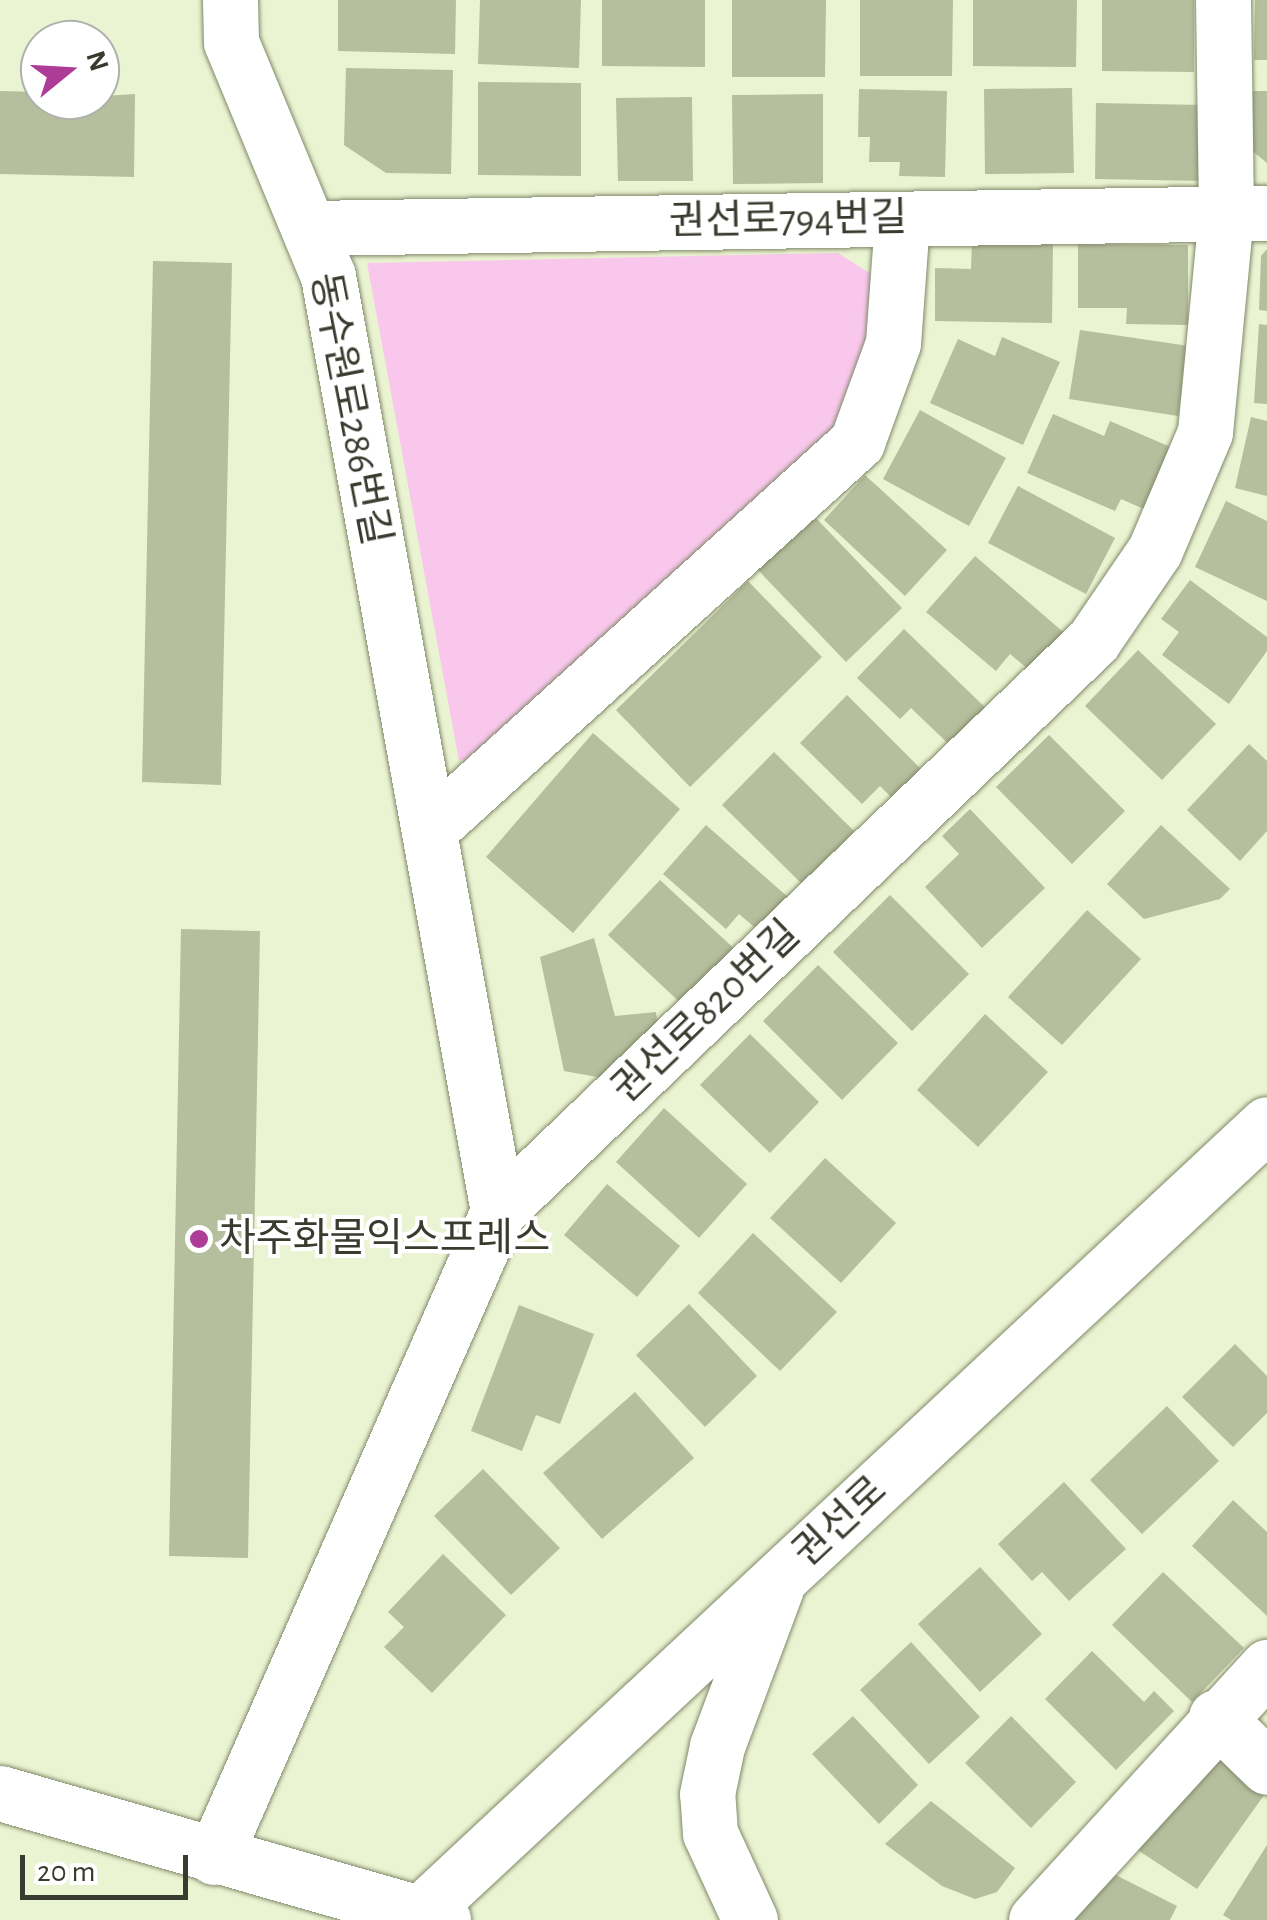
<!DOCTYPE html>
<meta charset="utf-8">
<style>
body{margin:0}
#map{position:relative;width:1267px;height:1920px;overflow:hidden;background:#ebf4d2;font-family:"Alegreya Sans","Noto Sans KR",sans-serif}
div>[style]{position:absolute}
.green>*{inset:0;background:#f9c7ec}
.building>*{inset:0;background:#b5be9d}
.roads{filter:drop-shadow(0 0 2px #81896a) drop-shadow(0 0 2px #81896a)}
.minor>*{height:55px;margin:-27.5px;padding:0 27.5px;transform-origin:27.5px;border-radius:27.5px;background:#fff}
.tertiary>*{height:55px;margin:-27.5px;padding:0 27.5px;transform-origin:27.5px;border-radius:27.5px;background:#fff}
.dots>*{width:28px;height:28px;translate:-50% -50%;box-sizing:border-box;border:5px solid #fff;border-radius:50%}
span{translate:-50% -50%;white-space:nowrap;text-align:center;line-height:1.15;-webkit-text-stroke:8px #fff;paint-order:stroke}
.street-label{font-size:40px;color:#383b2e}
.poi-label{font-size:40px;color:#383b2e}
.left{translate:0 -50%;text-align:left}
.north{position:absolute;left:20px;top:20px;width:100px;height:100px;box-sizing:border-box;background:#fff;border:2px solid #afb1ab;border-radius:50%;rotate:72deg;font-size:28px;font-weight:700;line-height:40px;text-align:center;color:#383b2e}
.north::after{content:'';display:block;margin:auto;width:35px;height:45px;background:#ad3c97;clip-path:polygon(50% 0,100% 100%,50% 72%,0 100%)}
.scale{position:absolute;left:20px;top:1855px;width:168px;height:45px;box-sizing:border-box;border:5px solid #383b2e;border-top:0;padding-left:12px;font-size:30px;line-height:35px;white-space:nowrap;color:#383b2e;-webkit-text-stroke:8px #fff;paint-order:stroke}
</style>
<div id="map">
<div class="green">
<i style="clip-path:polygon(838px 253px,885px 283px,847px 415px,493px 753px,459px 761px,367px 263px)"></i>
</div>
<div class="building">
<i style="clip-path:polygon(338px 0,456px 0,455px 54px,338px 51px)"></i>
<i style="clip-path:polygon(480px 0,581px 0,579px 68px,478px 64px)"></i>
<i style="clip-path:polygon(602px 0,705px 0,705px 67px,602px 66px)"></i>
<i style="clip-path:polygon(732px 0,826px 0,825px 77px,732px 77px)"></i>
<i style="clip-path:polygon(860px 0,953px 0,952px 76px,860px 76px)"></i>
<i style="clip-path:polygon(973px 0,1077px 0,1076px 67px,973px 66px)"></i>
<i style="clip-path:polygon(1102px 0,1194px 0,1194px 72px,1102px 71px)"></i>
<i style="clip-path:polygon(1255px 0,1267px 0,1267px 60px,1254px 60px)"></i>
<i style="clip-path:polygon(346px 68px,453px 70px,451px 174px,386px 173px,344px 145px)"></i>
<i style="clip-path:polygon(478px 82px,581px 83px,581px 176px,478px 175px)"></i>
<i style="clip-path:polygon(1072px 88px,1074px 173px,985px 174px,984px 89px)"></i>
<i style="clip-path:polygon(859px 89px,947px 91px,945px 177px,899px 176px,900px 162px,869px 162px,870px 137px,858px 137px)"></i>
<i style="clip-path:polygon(0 91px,40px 92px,40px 100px,135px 94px,134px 177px,0 174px)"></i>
<i style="clip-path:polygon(1249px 91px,1267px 91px,1267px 163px,1250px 149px)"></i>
<i style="clip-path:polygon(823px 94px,823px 183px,733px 184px,732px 95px)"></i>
<i style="clip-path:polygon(692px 97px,693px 181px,618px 181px,616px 98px)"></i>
<i style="clip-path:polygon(1096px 103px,1204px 105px,1203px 181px,1095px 179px)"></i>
<i style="clip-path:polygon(972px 240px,1053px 241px,1052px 323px,935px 321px,935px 268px,971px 269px)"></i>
<i style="clip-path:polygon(1078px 244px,1188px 245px,1188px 325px,1126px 324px,1127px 308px,1078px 308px)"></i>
<i style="clip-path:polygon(1267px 249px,1267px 311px,1259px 310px,1261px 256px)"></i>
<i style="clip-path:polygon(153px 261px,232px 263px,221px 785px,142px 782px)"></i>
<i style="clip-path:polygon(1259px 324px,1267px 325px,1267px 404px,1254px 403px)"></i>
<i style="clip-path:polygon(1080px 330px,1189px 346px,1178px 416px,1069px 399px)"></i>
<i style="clip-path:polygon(1002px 337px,1060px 362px,1023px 445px,930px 403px,958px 339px,995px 356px)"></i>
<i style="clip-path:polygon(920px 410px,1006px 458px,969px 526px,883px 479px)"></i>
<i style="clip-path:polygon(1053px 414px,1104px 436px,1110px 421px,1173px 448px,1146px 510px,1121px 499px,1115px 511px,1027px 473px)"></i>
<i style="clip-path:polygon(1251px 417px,1267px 421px,1267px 496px,1235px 488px)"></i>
<i style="clip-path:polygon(865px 475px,947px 550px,905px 596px,824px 520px)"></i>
<i style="clip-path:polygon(1018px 486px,1115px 538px,1086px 594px,988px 543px)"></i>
<i style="clip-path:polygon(1226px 501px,1267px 521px,1267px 601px,1195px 567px)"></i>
<i style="clip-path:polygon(813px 515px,902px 608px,846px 662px,757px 569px)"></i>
<i style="clip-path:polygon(975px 556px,1069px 637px,1036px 676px,1010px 654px,996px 671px,926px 612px)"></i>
<i style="clip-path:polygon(1190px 580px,1267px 637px,1267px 651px,1229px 704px,1162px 655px,1179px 632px,1161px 619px)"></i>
<i style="clip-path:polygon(748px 581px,822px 657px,690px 787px,616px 710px)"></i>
<i style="clip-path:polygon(904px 629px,993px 715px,957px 752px,911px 708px,900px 719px,857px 678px)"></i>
<i style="clip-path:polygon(1138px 650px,1216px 724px,1162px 780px,1085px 706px)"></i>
<i style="clip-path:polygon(847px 695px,933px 781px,904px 810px,880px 786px,862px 804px,800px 743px)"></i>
<i style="clip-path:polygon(593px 733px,680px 809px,573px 933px,486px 857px)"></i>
<i style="clip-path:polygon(1049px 735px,1125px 811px,1072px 864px,996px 787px)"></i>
<i style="clip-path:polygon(1249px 744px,1267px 761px,1267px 831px,1240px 861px,1187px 810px)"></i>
<i style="clip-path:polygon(774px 752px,854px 831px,802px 884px,722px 805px)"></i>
<i style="clip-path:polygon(970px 809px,1045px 888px,982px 948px,925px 887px,959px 854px,942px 836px)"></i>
<i style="clip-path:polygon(706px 825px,796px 904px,767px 938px,739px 914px,726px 929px,663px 874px)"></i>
<i style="clip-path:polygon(1161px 825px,1230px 889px,1220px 899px,1144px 919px,1107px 884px)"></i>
<i style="clip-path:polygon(660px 880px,740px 954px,688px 1010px,608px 935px)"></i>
<i style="clip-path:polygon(890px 895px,969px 974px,912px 1031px,833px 952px)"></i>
<i style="clip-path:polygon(1087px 910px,1141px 959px,1062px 1045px,1008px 997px)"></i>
<i style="clip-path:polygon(181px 929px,260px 931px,248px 1558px,169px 1556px)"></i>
<i style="clip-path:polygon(594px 938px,615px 1016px,656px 1012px,661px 1052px,619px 1081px,564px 1071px,540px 957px)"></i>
<i style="clip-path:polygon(818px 965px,898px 1043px,842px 1100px,763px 1021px)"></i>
<i style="clip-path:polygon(985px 1014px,1048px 1072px,978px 1147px,917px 1090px)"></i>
<i style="clip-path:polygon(750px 1034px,819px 1102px,770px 1153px,700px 1085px)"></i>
<i style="clip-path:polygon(664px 1108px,747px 1184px,699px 1238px,616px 1162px)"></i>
<i style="clip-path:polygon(825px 1158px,896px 1223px,841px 1283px,770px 1218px)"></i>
<i style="clip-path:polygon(607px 1184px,680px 1246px,637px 1297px,564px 1235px)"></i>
<i style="clip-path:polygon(753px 1233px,837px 1312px,780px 1371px,698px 1293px)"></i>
<i style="clip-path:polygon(689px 1304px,757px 1376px,705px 1427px,636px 1355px)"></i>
<i style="clip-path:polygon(519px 1305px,594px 1334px,560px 1424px,536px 1415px,522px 1451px,471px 1431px)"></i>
<i style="clip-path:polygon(1235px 1344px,1267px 1376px,1267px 1413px,1233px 1447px,1182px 1397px)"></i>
<i style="clip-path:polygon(635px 1392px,694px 1458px,602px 1539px,543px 1473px)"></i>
<i style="clip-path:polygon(1167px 1406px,1219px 1461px,1142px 1534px,1090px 1480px)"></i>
<i style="clip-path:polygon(483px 1469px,560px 1548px,511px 1595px,434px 1516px)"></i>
<i style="clip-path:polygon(1064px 1482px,1126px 1549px,1069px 1601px,1042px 1572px,1032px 1581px,998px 1544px)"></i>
<i style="clip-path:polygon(1233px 1500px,1267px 1532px,1267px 1616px,1192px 1546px)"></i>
<i style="clip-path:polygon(443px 1554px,506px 1615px,432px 1693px,384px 1647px,404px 1627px,388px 1612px)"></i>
<i style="clip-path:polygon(980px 1567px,1042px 1634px,980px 1692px,918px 1624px)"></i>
<i style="clip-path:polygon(1163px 1572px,1244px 1648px,1192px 1702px,1112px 1625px)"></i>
<i style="clip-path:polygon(911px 1642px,980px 1717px,929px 1764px,860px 1690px)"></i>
<i style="clip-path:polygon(1092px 1651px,1144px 1702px,1154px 1691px,1174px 1711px,1116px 1770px,1045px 1699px)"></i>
<i style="clip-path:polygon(853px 1716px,918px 1785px,879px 1824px,812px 1754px)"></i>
<i style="clip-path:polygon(1011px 1716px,1076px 1782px,1031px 1828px,965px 1763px)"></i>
<i style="clip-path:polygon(1219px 1743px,1267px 1791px,1197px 1889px,1130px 1845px)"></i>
<i style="clip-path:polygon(931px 1801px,1015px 1868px,997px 1892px,975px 1899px,942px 1886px,885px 1844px)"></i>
<i style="clip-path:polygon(1267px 1845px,1267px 1920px,1231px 1920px,1223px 1915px)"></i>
<i style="clip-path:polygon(1102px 1868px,1177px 1906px,1170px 1920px,1069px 1920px)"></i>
</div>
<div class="roads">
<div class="minor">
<i style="left:230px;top:0;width:42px;rotate:88.6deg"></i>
<i style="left:231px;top:42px;width:253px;rotate:67.5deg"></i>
<i style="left:328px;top:276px;width:950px;rotate:79.7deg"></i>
<i style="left:309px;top:228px;width:958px;rotate:-0.9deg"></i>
<i style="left:429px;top:830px;width:578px;rotate:-42.19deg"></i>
<i style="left:857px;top:442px;width:105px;rotate:-70deg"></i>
<i style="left:893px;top:343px;width:124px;rotate:-85.8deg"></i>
<i style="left:1216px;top:1717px;width:71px;rotate:44.4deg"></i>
<i style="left:214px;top:1857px;width:706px;rotate:-66.27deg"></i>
<i style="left:498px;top:1211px;width:824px;rotate:-43.77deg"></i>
<i style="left:1093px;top:641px;width:110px;rotate:-55.7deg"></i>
<i style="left:1155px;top:550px;width:128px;rotate:-67deg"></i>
<i style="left:1205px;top:432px;width:220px;rotate:-84.5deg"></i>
<i style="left:1226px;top:213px;width:213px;rotate:-90.8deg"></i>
<i style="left:1036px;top:1920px;width:343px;rotate:-47.6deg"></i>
</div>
<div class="tertiary">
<i style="left:0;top:1793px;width:461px;rotate:16deg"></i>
<i style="left:413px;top:1920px;width:1167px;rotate:-42.99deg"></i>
<i style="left:750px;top:1920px;width:96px;rotate:-114.7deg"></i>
<i style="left:710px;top:1833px;width:39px;rotate:-94deg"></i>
<i style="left:707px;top:1794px;width:49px;rotate:-78.2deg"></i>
<i style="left:717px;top:1746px;width:169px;rotate:-69.5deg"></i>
</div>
</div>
<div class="dots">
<i style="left:199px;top:1239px;background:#ad3c97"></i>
</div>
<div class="street-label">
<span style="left:788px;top:220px;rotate:-1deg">권선로794번길</span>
<span style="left:350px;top:409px;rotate:79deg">동수원로286번길</span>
<span style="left:706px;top:1012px;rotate:-44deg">권선로820번길</span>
<span style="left:840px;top:1522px;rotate:-43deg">권선로</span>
</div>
<div class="poi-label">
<span class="left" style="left:219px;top:1239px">차주화물익스프레스</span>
</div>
<div class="north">N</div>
<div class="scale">20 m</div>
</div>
